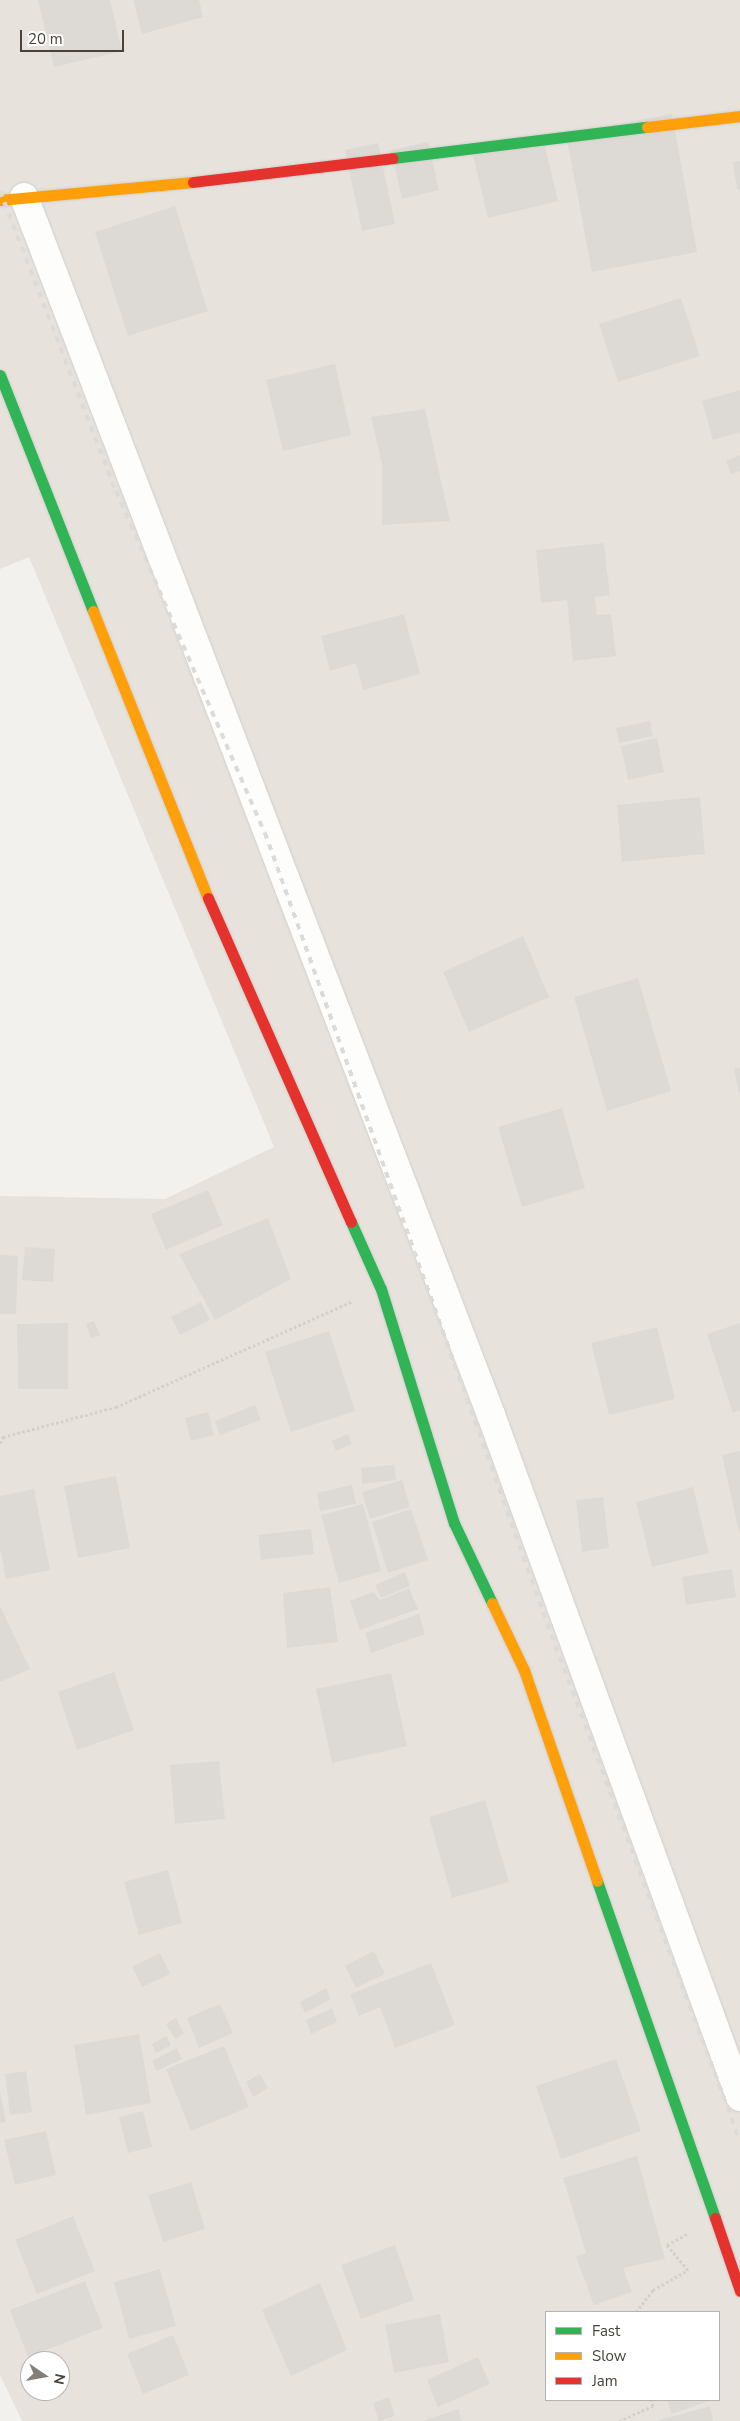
<!DOCTYPE html>
<style>
body{margin:0}
#map{position:relative;width:740px;height:2421px;overflow:hidden;background:#f3f1ee;font-family:"Nunito Sans",sans-serif}
div>[style]{position:absolute}
.residential>*{inset:0;background:#e7e2dc}
.building>*{inset:0;background:#dddad6}
.path>*{height:3px;margin-top:-1.5px;transform-origin:0;background:repeating-linear-gradient(90deg,#d3d1cc 0 2.5px,transparent 0 5px)}
.roads{filter:drop-shadow(0 0 1px #d1cfcc) drop-shadow(0 0 1px #d1cfcc)}
.street>*{height:28px;margin:-14px;padding:0 14px;transform-origin:14px;border-radius:14px;background:#fdfdfc}
.fast>*{height:11px;margin:-5.5px;padding:0 5.5px;transform-origin:5.5px;border-radius:5.5px;background:#30b455}
.slow>*{height:11px;margin:-5.5px;padding:0 5.5px;transform-origin:5.5px;border-radius:5.5px;background:#ff9f0a}
.jam>*{height:11px;margin:-5.5px;padding:0 5.5px;transform-origin:5.5px;border-radius:5.5px;background:#e5322d}
.rail>*{height:4px;margin-top:-2px;transform-origin:0;background:repeating-linear-gradient(90deg,#dbdbda 0 6px,transparent 0 12px)}
span{translate:-50% -50%;white-space:nowrap;text-align:center;line-height:1.15;-webkit-text-stroke:4px #fff;paint-order:stroke}
.legend{position:absolute;left:545px;top:2311px;width:175px;height:90px;box-sizing:border-box;background:#fff;border:1px solid #b7b3b0;margin:0;padding:6px 9px;list-style:none;font-size:15px;color:#4a423a}
.legend li{display:flex;align-items:center;gap:10px;height:25px}
.legend b{width:25px;border:1px solid #b7b3b0}
.north{position:absolute;left:20px;top:2351px;width:50px;height:50px;box-sizing:border-box;background:#fff;border:1px solid #b7b3b0;border-radius:50%;rotate:102deg;font-size:14px;font-weight:700;line-height:20px;text-align:center;color:#4a423a}
.north::after{content:'';display:block;margin:auto;width:18px;height:22px;background:#857f79;clip-path:polygon(50% 0,100% 100%,50% 72%,0 100%)}
.scale{position:absolute;left:20px;top:30px;width:104px;height:22px;box-sizing:border-box;border:2px solid #4a423a;border-top:0;padding-left:6px;font-size:15px;line-height:18px;white-space:nowrap;color:#4a423a;-webkit-text-stroke:4px #fff;paint-order:stroke}
</style>
<div id="map">
<div class="residential">
<i style="clip-path:polygon(evenodd,0 0,740px 0,740px 2421px,22px 2421px,0 2375px,0 1196px,165px 1199px,274px 1147px,29px 557px,0 569px,0 0,546px 2312px,719px 2312px,719px 2400px,546px 2400px,546px 2312px,0 0,30px 2361px,60px 2361px,60px 2391px,30px 2391px,30px 2361px)"></i>
</div>
<div class="building">
<i style="clip-path:polygon(38px 0,110px 0,122px 51px,54px 67px)"></i>
<i style="clip-path:polygon(133px 0,199px 0,203px 17px,142px 34px)"></i>
<i style="clip-path:polygon(672px 114px,697px 252px,592px 272px,566px 134px)"></i>
<i style="clip-path:polygon(543px 138px,558px 201px,488px 218px,473px 155px)"></i>
<i style="clip-path:polygon(428px 142px,439px 190px,402px 199px,391px 150px)"></i>
<i style="clip-path:polygon(378px 143px,395px 224px,362px 231px,345px 150px)"></i>
<i style="clip-path:polygon(740px 161px,740px 189px,737px 190px,733px 162px)"></i>
<i style="clip-path:polygon(175px 206px,208px 311px,128px 336px,95px 232px)"></i>
<i style="clip-path:polygon(681px 298px,700px 356px,618px 382px,599px 324px)"></i>
<i style="clip-path:polygon(335px 364px,351px 435px,283px 451px,266px 380px)"></i>
<i style="clip-path:polygon(740px 390px,740px 432px,713px 440px,702px 401px)"></i>
<i style="clip-path:polygon(425px 409px,450px 521px,382px 525px,382px 464px,371px 417px)"></i>
<i style="clip-path:polygon(740px 455px,740px 471px,731px 474px,726px 461px)"></i>
<i style="clip-path:polygon(604px 543px,610px 595px,595px 597px,597px 615px,611px 614px,616px 656px,573px 661px,567px 600px,541px 603px,536px 550px)"></i>
<i style="clip-path:polygon(404px 614px,420px 674px,363px 690px,356px 663px,330px 671px,321px 636px)"></i>
<i style="clip-path:polygon(650px 721px,653px 736px,619px 743px,616px 728px)"></i>
<i style="clip-path:polygon(657px 738px,664px 772px,628px 780px,621px 746px)"></i>
<i style="clip-path:polygon(700px 797px,705px 854px,622px 862px,617px 805px)"></i>
<i style="clip-path:polygon(523px 936px,549px 997px,469px 1032px,443px 972px)"></i>
<i style="clip-path:polygon(638px 978px,671px 1091px,607px 1111px,574px 997px)"></i>
<i style="clip-path:polygon(740px 1068px,740px 1092px,739px 1093px,734px 1069px)"></i>
<i style="clip-path:polygon(562px 1108px,585px 1188px,522px 1207px,498px 1127px)"></i>
<i style="clip-path:polygon(208px 1190px,223px 1225px,166px 1250px,151px 1214px)"></i>
<i style="clip-path:polygon(268px 1218px,291px 1279px,215px 1320px,179px 1254px)"></i>
<i style="clip-path:polygon(25px 1247px,55px 1249px,53px 1282px,22px 1280px)"></i>
<i style="clip-path:polygon(0 1255px,18px 1256px,16px 1314px,0 1314px)"></i>
<i style="clip-path:polygon(201px 1302px,210px 1320px,180px 1335px,171px 1317px)"></i>
<i style="clip-path:polygon(94px 1321px,100px 1335px,91px 1338px,86px 1324px)"></i>
<i style="clip-path:polygon(68px 1323px,68px 1389px,18px 1389px,17px 1324px)"></i>
<i style="clip-path:polygon(740px 1323px,740px 1410px,733px 1413px,707px 1334px)"></i>
<i style="clip-path:polygon(657px 1327px,675px 1399px,609px 1415px,591px 1343px)"></i>
<i style="clip-path:polygon(329px 1331px,355px 1411px,291px 1432px,265px 1352px)"></i>
<i style="clip-path:polygon(255px 1405px,261px 1420px,220px 1435px,215px 1421px)"></i>
<i style="clip-path:polygon(208px 1412px,214px 1435px,191px 1441px,185px 1418px)"></i>
<i style="clip-path:polygon(348px 1434px,352px 1444px,336px 1451px,332px 1441px)"></i>
<i style="clip-path:polygon(740px 1451px,740px 1532px,739px 1532px,722px 1455px)"></i>
<i style="clip-path:polygon(394px 1465px,396px 1480px,362px 1484px,361px 1468px)"></i>
<i style="clip-path:polygon(116px 1476px,130px 1548px,78px 1558px,64px 1486px)"></i>
<i style="clip-path:polygon(402px 1480px,410px 1507px,370px 1519px,362px 1492px)"></i>
<i style="clip-path:polygon(352px 1485px,356px 1504px,320px 1511px,317px 1493px)"></i>
<i style="clip-path:polygon(693px 1487px,709px 1553px,652px 1567px,636px 1502px)"></i>
<i style="clip-path:polygon(34px 1489px,50px 1570px,6px 1579px,0 1548px,0 1496px)"></i>
<i style="clip-path:polygon(603px 1497px,609px 1548px,582px 1552px,576px 1500px)"></i>
<i style="clip-path:polygon(363px 1504px,381px 1571px,339px 1583px,321px 1515px)"></i>
<i style="clip-path:polygon(411px 1509px,428px 1560px,388px 1573px,372px 1522px)"></i>
<i style="clip-path:polygon(311px 1529px,314px 1554px,261px 1560px,258px 1535px)"></i>
<i style="clip-path:polygon(732px 1569px,736px 1597px,686px 1605px,682px 1577px)"></i>
<i style="clip-path:polygon(405px 1572px,410px 1586px,381px 1598px,375px 1585px)"></i>
<i style="clip-path:polygon(330px 1587px,338px 1642px,287px 1648px,283px 1593px)"></i>
<i style="clip-path:polygon(409px 1588px,418px 1609px,360px 1630px,350px 1601px,373px 1592px,380px 1600px)"></i>
<i style="clip-path:polygon(0 1606px,30px 1669px,0 1682px)"></i>
<i style="clip-path:polygon(419px 1614px,425px 1634px,371px 1653px,365px 1633px)"></i>
<i style="clip-path:polygon(114px 1672px,134px 1730px,77px 1750px,58px 1692px)"></i>
<i style="clip-path:polygon(391px 1673px,407px 1746px,332px 1763px,316px 1689px)"></i>
<i style="clip-path:polygon(219px 1761px,225px 1819px,175px 1824px,170px 1765px)"></i>
<i style="clip-path:polygon(485px 1800px,509px 1882px,452px 1898px,429px 1817px)"></i>
<i style="clip-path:polygon(168px 1870px,182px 1923px,139px 1935px,124px 1882px)"></i>
<i style="clip-path:polygon(374px 1951px,385px 1974px,356px 1988px,345px 1966px)"></i>
<i style="clip-path:polygon(160px 1953px,170px 1974px,142px 1987px,132px 1967px)"></i>
<i style="clip-path:polygon(431px 1963px,455px 2025px,395px 2048px,380px 2007px,359px 2016px,350px 1994px)"></i>
<i style="clip-path:polygon(326px 1988px,331px 1999px,305px 2013px,300px 2002px)"></i>
<i style="clip-path:polygon(220px 2004px,233px 2033px,199px 2048px,187px 2018px)"></i>
<i style="clip-path:polygon(332px 2008px,337px 2022px,311px 2034px,306px 2020px)"></i>
<i style="clip-path:polygon(176px 2018px,184px 2034px,175px 2039px,166px 2024px)"></i>
<i style="clip-path:polygon(139px 2034px,151px 2103px,86px 2115px,74px 2045px)"></i>
<i style="clip-path:polygon(166px 2036px,171px 2045px,156px 2053px,152px 2044px)"></i>
<i style="clip-path:polygon(224px 2046px,249px 2107px,191px 2131px,166px 2069px)"></i>
<i style="clip-path:polygon(177px 2048px,182px 2059px,157px 2071px,152px 2061px)"></i>
<i style="clip-path:polygon(616px 2059px,641px 2131px,561px 2159px,536px 2086px)"></i>
<i style="clip-path:polygon(26px 2071px,32px 2112px,10px 2115px,5px 2074px)"></i>
<i style="clip-path:polygon(260px 2074px,268px 2088px,253px 2097px,246px 2082px)"></i>
<i style="clip-path:polygon(0 2091px,6px 2122px,0 2123px)"></i>
<i style="clip-path:polygon(143px 2111px,152px 2147px,128px 2153px,119px 2117px)"></i>
<i style="clip-path:polygon(46px 2131px,56px 2175px,15px 2185px,4px 2140px)"></i>
<i style="clip-path:polygon(637px 2156px,665px 2259px,623px 2268px,632px 2292px,594px 2305px,576px 2257px,586px 2253px,563px 2178px)"></i>
<i style="clip-path:polygon(191px 2182px,205px 2229px,163px 2242px,148px 2195px)"></i>
<i style="clip-path:polygon(73px 2216px,95px 2271px,37px 2294px,15px 2240px)"></i>
<i style="clip-path:polygon(395px 2245px,414px 2300px,361px 2319px,341px 2265px)"></i>
<i style="clip-path:polygon(160px 2269px,176px 2326px,129px 2339px,114px 2282px)"></i>
<i style="clip-path:polygon(85px 2281px,103px 2328px,28px 2357px,10px 2310px)"></i>
<i style="clip-path:polygon(320px 2283px,347px 2350px,291px 2376px,262px 2310px)"></i>
<i style="clip-path:polygon(440px 2314px,449px 2362px,394px 2373px,385px 2325px)"></i>
<i style="clip-path:polygon(173px 2335px,189px 2375px,143px 2394px,127px 2354px)"></i>
<i style="clip-path:polygon(478px 2357px,490px 2384px,438px 2407px,427px 2380px)"></i>
<i style="clip-path:polygon(389px 2397px,395px 2416px,379px 2421px,373px 2403px)"></i>
<i style="clip-path:polygon(667px 2400px,711px 2400px,672px 2414px)"></i>
<i style="clip-path:polygon(710px 2406px,713px 2421px,660px 2421px,660px 2420px)"></i>
<i style="clip-path:polygon(458px 2409px,462px 2421px,423px 2421px)"></i>
</div>
<div class="path">
<i style="left:0;top:1443px;width:7px;rotate:-63deg"></i>
<i style="left:3px;top:1437px;width:117px;rotate:-14.9deg"></i>
<i style="left:116px;top:1407px;width:260px;rotate:-24.1deg"></i>
<i style="left:636px;top:2312px;width:28px;rotate:-52deg"></i>
<i style="left:653px;top:2290px;width:40px;rotate:-29.7deg"></i>
<i style="left:688px;top:2270px;width:33px;rotate:-130deg"></i>
<i style="left:667px;top:2245px;width:23px;rotate:-29deg"></i>
<i style="left:619px;top:2421px;width:37px;rotate:-24deg"></i>
<i style="left:653px;top:2406px;width:6px;rotate:-99deg"></i>
</div>
<div class="roads">
<div class="street">
<i style="left:24px;top:197px;width:1304px;rotate:69.02deg"></i>
<i style="left:491px;top:1415px;width:726px;rotate:69.94deg"></i>
</div>
<div class="fast">
<i style="left:393px;top:158px;width:256px;rotate:-7deg"></i>
<i style="left:0;top:375px;width:254px;rotate:68.5deg"></i>
<i style="left:351px;top:1222px;width:73px;rotate:65.9deg"></i>
<i style="left:381px;top:1289px;width:245px;rotate:72.7deg"></i>
<i style="left:454px;top:1523px;width:89px;rotate:64.6deg"></i>
<i style="left:597px;top:1881px;width:357px;rotate:70.7deg"></i>
</div>
<div class="slow">
<i style="left:647px;top:127px;width:94px;rotate:-6.7deg"></i>
<i style="left:0;top:200px;width:194px;rotate:-5.3deg"></i>
<i style="left:93px;top:611px;width:309px;rotate:68.2deg"></i>
<i style="left:492px;top:1603px;width:74px;rotate:64.5deg"></i>
<i style="left:524px;top:1670px;width:223px;rotate:70.9deg"></i>
</div>
<div class="jam">
<i style="left:193px;top:182px;width:201px;rotate:-6.8deg"></i>
<i style="left:208px;top:898px;width:354px;rotate:66.2deg"></i>
<i style="left:715px;top:2218px;width:77px;rotate:71.1deg"></i>
</div>
</div>
<div class="rail">
<i style="left:0;top:191px;width:322px;rotate:68.9deg"></i>
<i style="left:116px;top:491px;width:373px;rotate:66.5deg"></i>
<i style="left:265px;top:833px;width:827px;rotate:70.36deg"></i>
<i style="left:543px;top:1612px;width:564px;rotate:69.57deg"></i>
</div>
<ul class="legend">
<li><b style="height:6px;background:#30b455"></b>Fast</li>
<li><b style="height:6px;background:#ff9f0a"></b>Slow</li>
<li><b style="height:6px;background:#e5322d"></b>Jam</li>
</ul>
<div class="north">N</div>
<div class="scale">20 m</div>
</div>
